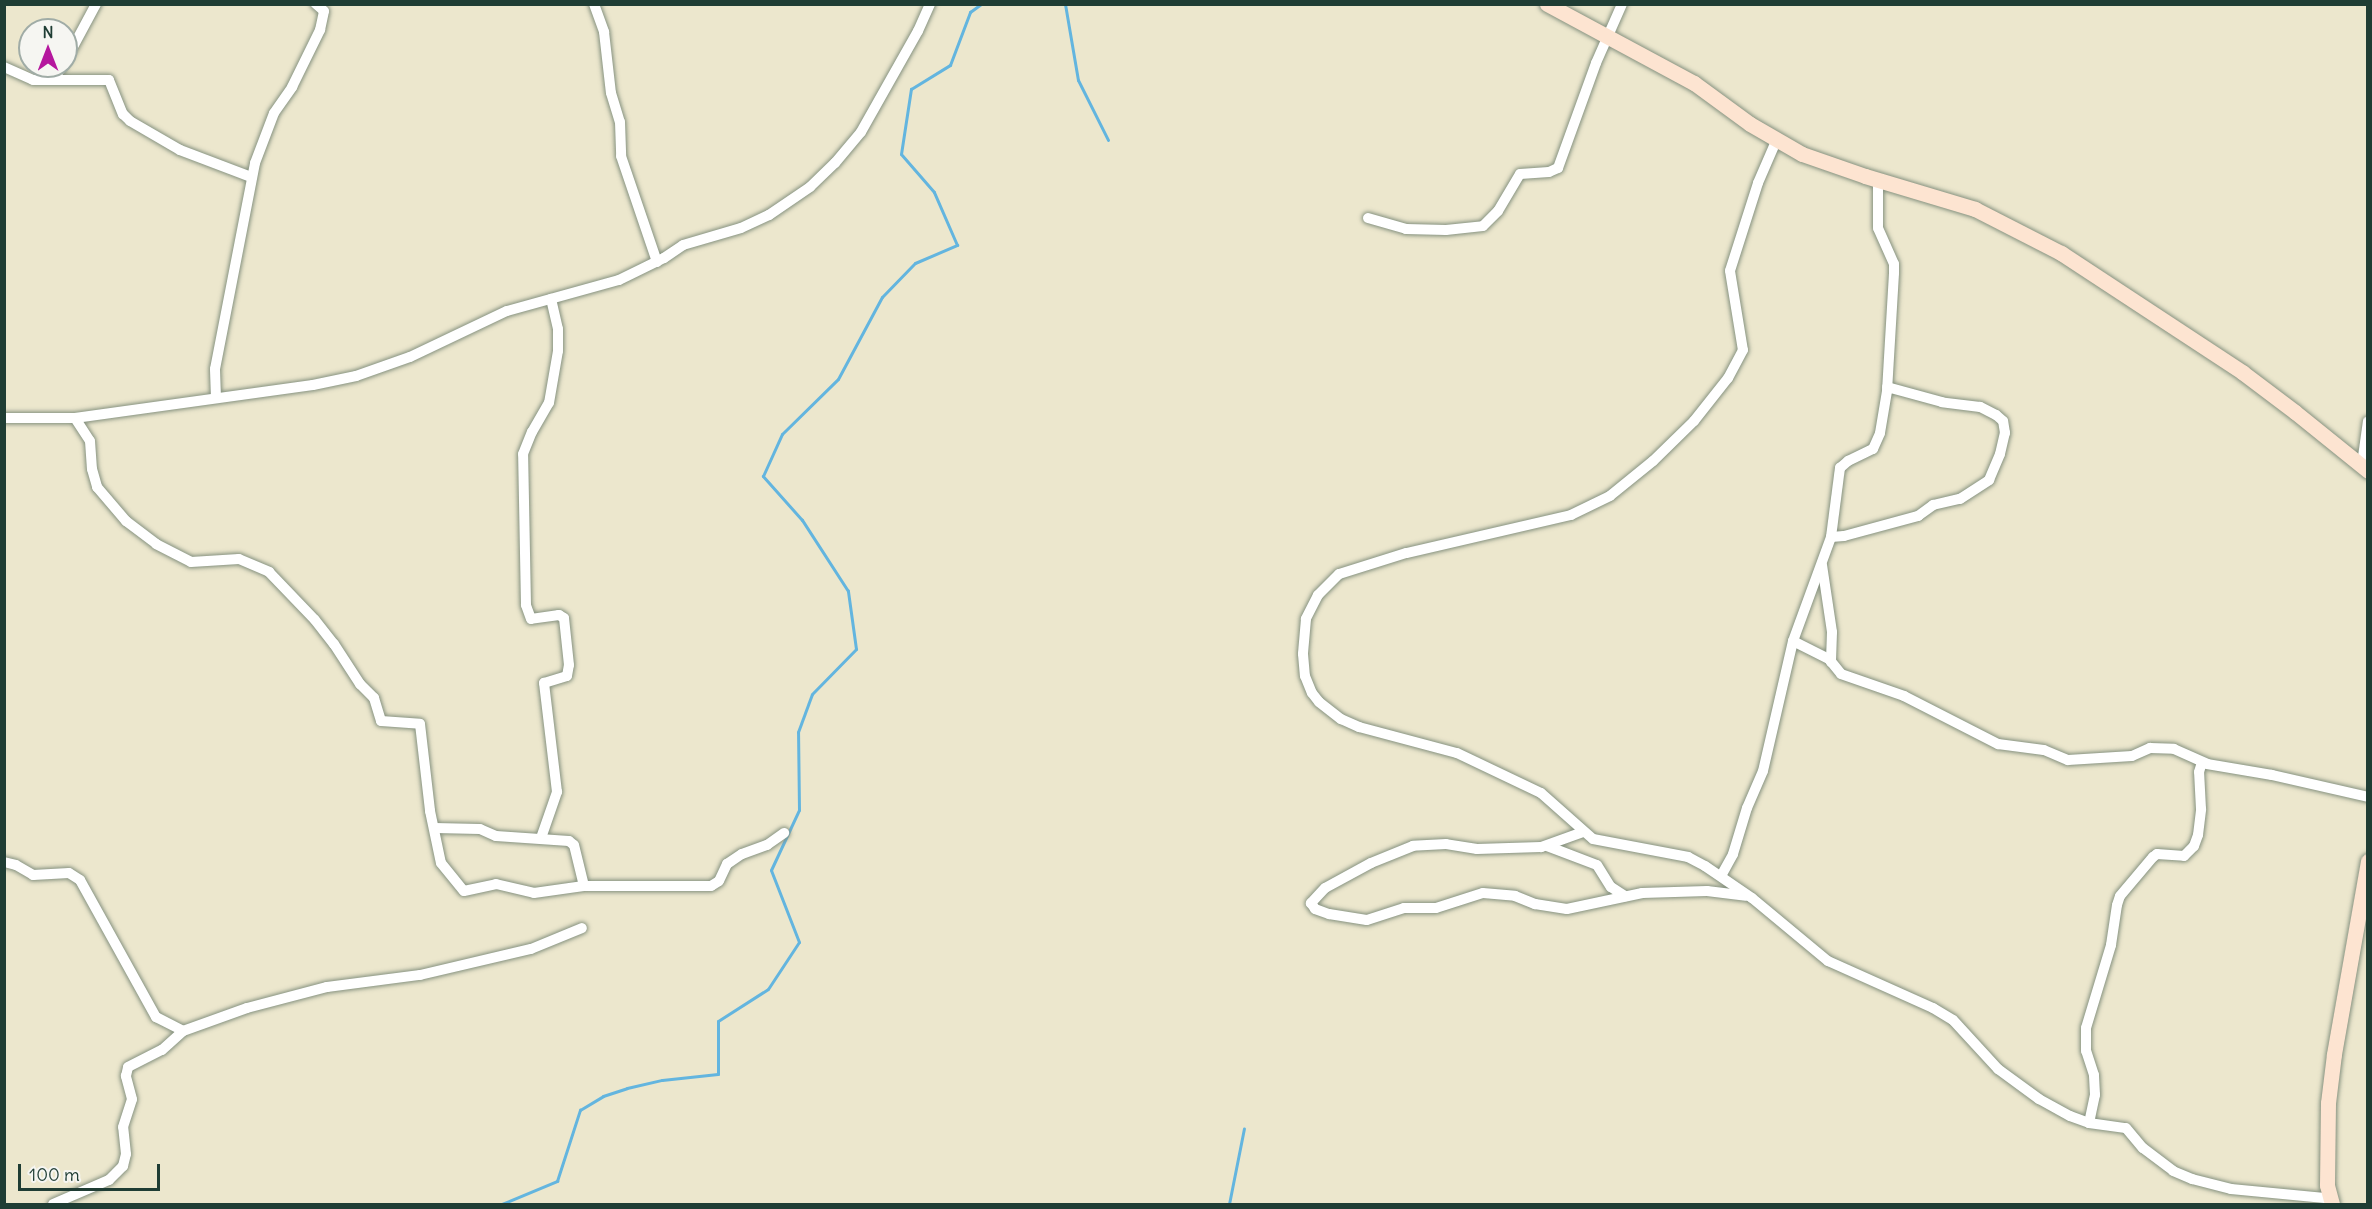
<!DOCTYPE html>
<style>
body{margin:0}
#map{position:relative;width:2372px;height:1209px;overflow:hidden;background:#ece7cd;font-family:Delius,sans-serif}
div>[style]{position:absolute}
.stream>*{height:3px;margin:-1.5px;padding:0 1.5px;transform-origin:1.5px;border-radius:1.5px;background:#63b5df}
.roads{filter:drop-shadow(0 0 2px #869280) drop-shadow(0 0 2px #869280)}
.street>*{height:10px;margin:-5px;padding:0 5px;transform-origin:5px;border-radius:5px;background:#fff}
.secondary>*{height:15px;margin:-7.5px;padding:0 7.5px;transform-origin:7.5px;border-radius:7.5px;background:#fde4d1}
span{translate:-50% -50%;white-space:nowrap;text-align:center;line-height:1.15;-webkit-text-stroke:4.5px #f6f6f2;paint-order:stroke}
.frame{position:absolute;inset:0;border:6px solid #1f3d34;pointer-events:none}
.north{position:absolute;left:18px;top:18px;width:60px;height:60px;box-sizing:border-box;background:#f6f6f2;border:2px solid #a0aca6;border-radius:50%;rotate:0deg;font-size:16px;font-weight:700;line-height:24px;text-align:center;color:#1f3d34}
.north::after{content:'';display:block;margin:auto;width:21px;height:27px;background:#b5179e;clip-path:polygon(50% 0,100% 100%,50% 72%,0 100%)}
.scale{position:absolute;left:18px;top:1164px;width:142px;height:27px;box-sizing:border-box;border:3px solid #1f3d34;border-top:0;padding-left:8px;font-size:18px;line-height:21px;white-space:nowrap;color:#1f3d34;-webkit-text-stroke:4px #f6f6f2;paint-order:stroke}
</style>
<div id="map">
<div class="stream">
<i style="left:1065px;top:4px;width:77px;rotate:80.3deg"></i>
<i style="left:1078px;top:80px;width:67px;rotate:63.4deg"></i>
<i style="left:502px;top:1204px;width:60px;rotate:-22.7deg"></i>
<i style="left:557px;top:1181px;width:75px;rotate:-72.1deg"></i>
<i style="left:580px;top:1110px;width:27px;rotate:-31deg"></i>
<i style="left:603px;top:1096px;width:25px;rotate:-18deg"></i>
<i style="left:627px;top:1088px;width:36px;rotate:-13deg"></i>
<i style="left:662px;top:1080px;width:56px;rotate:-6.1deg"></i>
<i style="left:718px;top:1074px;width:53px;rotate:-90deg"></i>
<i style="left:718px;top:1021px;width:59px;rotate:-32.6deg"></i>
<i style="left:768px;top:989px;width:56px;rotate:-56.6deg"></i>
<i style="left:799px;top:942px;width:77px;rotate:-111.3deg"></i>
<i style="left:771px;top:870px;width:66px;rotate:-65deg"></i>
<i style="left:799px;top:810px;width:78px;rotate:-90.7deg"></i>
<i style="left:798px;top:732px;width:40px;rotate:-69.8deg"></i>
<i style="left:812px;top:694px;width:63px;rotate:-45.6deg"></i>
<i style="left:856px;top:649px;width:59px;rotate:-97.9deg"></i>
<i style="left:848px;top:591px;width:85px;rotate:-122.9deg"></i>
<i style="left:802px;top:520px;width:59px;rotate:-131.6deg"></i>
<i style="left:763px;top:476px;width:46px;rotate:-65.7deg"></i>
<i style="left:782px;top:434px;width:78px;rotate:-44.5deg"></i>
<i style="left:838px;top:379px;width:93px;rotate:-61.8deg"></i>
<i style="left:882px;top:297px;width:47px;rotate:-45.9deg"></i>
<i style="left:915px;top:263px;width:46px;rotate:-23.2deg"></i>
<i style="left:957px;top:245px;width:58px;rotate:-113.5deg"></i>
<i style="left:934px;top:192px;width:50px;rotate:-131deg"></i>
<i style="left:901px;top:154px;width:66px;rotate:-81.3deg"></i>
<i style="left:911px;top:89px;width:46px;rotate:-31.6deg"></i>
<i style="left:950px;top:65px;width:57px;rotate:-69.3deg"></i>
<i style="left:970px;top:12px;width:14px;rotate:-36deg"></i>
<i style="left:1229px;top:1204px;width:77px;rotate:-78.8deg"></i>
</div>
<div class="roads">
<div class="street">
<i style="left:594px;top:4px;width:30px;rotate:70deg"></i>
<i style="left:604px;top:32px;width:61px;rotate:83.5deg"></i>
<i style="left:611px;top:93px;width:30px;rotate:73deg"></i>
<i style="left:620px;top:122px;width:34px;rotate:88deg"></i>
<i style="left:621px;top:156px;width:112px;rotate:71.2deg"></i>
<i style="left:66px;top:60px;width:64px;rotate:-61.8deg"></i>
<i style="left:4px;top:67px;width:32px;rotate:24deg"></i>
<i style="left:33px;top:80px;width:76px"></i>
<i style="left:109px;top:80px;width:37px;rotate:68deg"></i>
<i style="left:123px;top:114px;width:10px;rotate:45deg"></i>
<i style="left:130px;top:121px;width:58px;rotate:30.1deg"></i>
<i style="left:180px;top:150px;width:76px;rotate:20.8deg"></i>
<i style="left:53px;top:80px;width:17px;rotate:-57deg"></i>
<i style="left:1777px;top:139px;width:48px;rotate:113.4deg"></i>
<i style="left:1758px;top:183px;width:92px;rotate:107.7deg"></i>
<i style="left:1730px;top:271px;width:80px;rotate:80.7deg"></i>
<i style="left:1743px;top:350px;width:32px;rotate:118deg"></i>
<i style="left:1728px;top:378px;width:55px;rotate:128.3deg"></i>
<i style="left:1694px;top:421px;width:57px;rotate:135.7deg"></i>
<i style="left:1653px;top:461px;width:55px;rotate:140.9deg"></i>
<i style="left:1610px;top:496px;width:43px;rotate:154deg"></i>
<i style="left:1571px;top:515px;width:169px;rotate:167deg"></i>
<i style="left:1406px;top:553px;width:70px;rotate:162.6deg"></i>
<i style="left:1339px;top:574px;width:30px;rotate:135deg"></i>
<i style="left:1318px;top:595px;width:27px;rotate:117deg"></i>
<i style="left:1306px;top:619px;width:35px;rotate:95deg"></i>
<i style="left:1303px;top:654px;width:22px;rotate:85deg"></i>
<i style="left:1305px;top:676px;width:18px;rotate:68deg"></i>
<i style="left:1312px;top:693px;width:11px;rotate:52deg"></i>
<i style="left:1319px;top:702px;width:28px;rotate:38deg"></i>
<i style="left:1341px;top:719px;width:20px;rotate:24deg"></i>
<i style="left:1359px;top:727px;width:101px;rotate:14.9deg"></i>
<i style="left:1457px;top:753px;width:93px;rotate:25.5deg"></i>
<i style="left:1541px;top:793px;width:69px;rotate:41.5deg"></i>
<i style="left:1593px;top:839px;width:97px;rotate:10.7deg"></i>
<i style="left:1688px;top:857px;width:19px;rotate:28deg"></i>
<i style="left:1705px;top:866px;width:57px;rotate:34.2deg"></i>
<i style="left:1752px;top:898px;width:99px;rotate:39.7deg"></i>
<i style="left:1828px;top:961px;width:115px;rotate:24.1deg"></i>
<i style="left:1933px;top:1008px;width:23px;rotate:31deg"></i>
<i style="left:1953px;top:1020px;width:67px;rotate:47.4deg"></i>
<i style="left:1998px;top:1069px;width:51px;rotate:36.2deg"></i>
<i style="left:2039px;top:1099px;width:35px;rotate:29deg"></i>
<i style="left:2070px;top:1116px;width:20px;rotate:20deg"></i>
<i style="left:2089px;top:1123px;width:37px;rotate:8deg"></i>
<i style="left:2126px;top:1128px;width:26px;rotate:50deg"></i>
<i style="left:2143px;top:1148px;width:38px;rotate:37deg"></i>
<i style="left:2173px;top:1171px;width:21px;rotate:23deg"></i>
<i style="left:2192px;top:1179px;width:40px;rotate:14.4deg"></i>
<i style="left:2231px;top:1189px;width:94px;rotate:5.5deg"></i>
<i style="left:1368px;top:218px;width:40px;rotate:16deg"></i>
<i style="left:1406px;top:229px;width:40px;rotate:1.4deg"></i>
<i style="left:1446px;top:230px;width:37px;rotate:-6deg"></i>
<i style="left:1483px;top:226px;width:21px;rotate:-45deg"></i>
<i style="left:1498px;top:211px;width:43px;rotate:-59.3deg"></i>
<i style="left:1520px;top:174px;width:29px;rotate:-4deg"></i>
<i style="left:1549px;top:172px;width:10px;rotate:-24deg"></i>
<i style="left:1558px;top:168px;width:112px;rotate:-70.1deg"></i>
<i style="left:1596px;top:63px;width:64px;rotate:-66.2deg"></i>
<i style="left:216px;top:398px;width:29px;rotate:-92deg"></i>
<i style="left:215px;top:369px;width:210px;rotate:-79deg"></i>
<i style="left:255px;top:163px;width:53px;rotate:-69.2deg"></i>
<i style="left:274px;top:113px;width:32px;rotate:-55deg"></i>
<i style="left:292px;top:87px;width:64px;rotate:-63.8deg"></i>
<i style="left:320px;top:30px;width:19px;rotate:-78deg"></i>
<i style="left:324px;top:11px;width:11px;rotate:-139deg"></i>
<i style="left:4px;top:418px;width:71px"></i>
<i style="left:75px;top:418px;width:240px;rotate:-7.9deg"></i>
<i style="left:313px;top:385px;width:44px;rotate:-11.8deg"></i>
<i style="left:356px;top:376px;width:57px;rotate:-19.4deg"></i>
<i style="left:410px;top:357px;width:107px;rotate:-25.4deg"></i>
<i style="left:507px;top:311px;width:116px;rotate:-15.5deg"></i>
<i style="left:619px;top:280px;width:50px;rotate:-26.1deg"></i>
<i style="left:664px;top:258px;width:23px;rotate:-34deg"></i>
<i style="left:683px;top:245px;width:60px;rotate:-16.3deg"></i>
<i style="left:741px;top:228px;width:31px;rotate:-25deg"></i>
<i style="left:769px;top:215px;width:50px;rotate:-34.3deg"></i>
<i style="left:810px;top:187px;width:35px;rotate:-44deg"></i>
<i style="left:835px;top:163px;width:40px;rotate:-50deg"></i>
<i style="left:861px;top:132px;width:116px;rotate:-60.6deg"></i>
<i style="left:918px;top:31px;width:30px;rotate:-66deg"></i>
<i style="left:75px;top:418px;width:27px;rotate:57deg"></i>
<i style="left:90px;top:441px;width:28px;rotate:86deg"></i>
<i style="left:92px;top:469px;width:19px;rotate:74deg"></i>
<i style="left:97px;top:487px;width:45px;rotate:49.5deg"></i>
<i style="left:126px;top:521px;width:38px;rotate:37deg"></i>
<i style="left:156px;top:544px;width:39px;rotate:27deg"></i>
<i style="left:191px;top:562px;width:48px;rotate:-3.6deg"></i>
<i style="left:239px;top:559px;width:33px;rotate:23deg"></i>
<i style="left:269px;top:572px;width:66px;rotate:46.2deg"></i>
<i style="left:315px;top:620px;width:31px;rotate:52deg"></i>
<i style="left:334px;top:644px;width:48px;rotate:57deg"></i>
<i style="left:360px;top:684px;width:20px;rotate:45deg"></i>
<i style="left:374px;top:698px;width:24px;rotate:73deg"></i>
<i style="left:381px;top:721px;width:39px;rotate:4deg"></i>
<i style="left:420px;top:724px;width:88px;rotate:83.4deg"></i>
<i style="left:430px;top:811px;width:53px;rotate:78.1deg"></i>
<i style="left:441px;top:863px;width:36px;rotate:51deg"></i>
<i style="left:464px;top:891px;width:33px;rotate:-12deg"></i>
<i style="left:496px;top:884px;width:39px;rotate:13deg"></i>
<i style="left:534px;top:893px;width:50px;rotate:-8deg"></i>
<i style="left:584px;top:886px;width:127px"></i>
<i style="left:711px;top:886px;width:9px;rotate:-32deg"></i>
<i style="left:719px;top:881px;width:19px;rotate:-65deg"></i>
<i style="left:727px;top:864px;width:18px;rotate:-34deg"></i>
<i style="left:742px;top:854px;width:27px;rotate:-20deg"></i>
<i style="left:767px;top:845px;width:21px;rotate:-35deg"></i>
<i style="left:2362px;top:464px;width:43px;rotate:-82.1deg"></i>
<i style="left:1831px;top:537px;width:13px;rotate:-4deg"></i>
<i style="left:1844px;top:536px;width:77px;rotate:-15.1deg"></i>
<i style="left:1918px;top:516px;width:19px;rotate:-36deg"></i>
<i style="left:1933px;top:505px;width:28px;rotate:-13deg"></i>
<i style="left:1960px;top:499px;width:35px;rotate:-33deg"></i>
<i style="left:1989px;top:480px;width:28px;rotate:-67deg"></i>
<i style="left:2000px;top:454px;width:22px;rotate:-77deg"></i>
<i style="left:2005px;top:433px;width:12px;rotate:-99deg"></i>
<i style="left:2003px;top:421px;width:9px;rotate:-139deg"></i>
<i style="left:1996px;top:415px;width:18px;rotate:-153deg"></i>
<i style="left:1980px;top:407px;width:38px;rotate:-173deg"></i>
<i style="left:1942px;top:402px;width:57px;rotate:-164.7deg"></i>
<i style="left:1822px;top:565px;width:68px;rotate:81.5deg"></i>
<i style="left:1832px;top:632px;width:30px;rotate:92deg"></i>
<i style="left:1793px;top:641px;width:40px;rotate:26.6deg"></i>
<i style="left:1829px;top:659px;width:19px;rotate:51deg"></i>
<i style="left:1841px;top:674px;width:67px;rotate:19.2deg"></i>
<i style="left:1904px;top:696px;width:106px;rotate:27.1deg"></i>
<i style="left:1998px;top:744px;width:46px;rotate:7.4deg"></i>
<i style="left:2044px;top:750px;width:26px;rotate:23deg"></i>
<i style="left:2068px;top:760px;width:64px;rotate:-3.6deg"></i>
<i style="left:2132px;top:756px;width:20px;rotate:-24deg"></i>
<i style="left:2150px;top:748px;width:24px;rotate:2deg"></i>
<i style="left:2174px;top:749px;width:36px;rotate:24deg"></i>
<i style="left:2207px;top:764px;width:66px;rotate:9.6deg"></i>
<i style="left:2272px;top:775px;width:98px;rotate:12.9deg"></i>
<i style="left:435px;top:828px;width:45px;rotate:1.3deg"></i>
<i style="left:480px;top:829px;width:17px;rotate:24deg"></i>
<i style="left:496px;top:836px;width:73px;rotate:3.9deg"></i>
<i style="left:569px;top:841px;width:6px;rotate:39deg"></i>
<i style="left:574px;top:845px;width:42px;rotate:76.3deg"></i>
<i style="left:1583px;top:832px;width:45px;rotate:160.3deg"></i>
<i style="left:1541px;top:847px;width:64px;rotate:178.2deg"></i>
<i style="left:1477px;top:849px;width:31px;rotate:-171deg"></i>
<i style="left:1446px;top:844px;width:33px;rotate:177deg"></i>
<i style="left:1413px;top:846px;width:45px;rotate:158deg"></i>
<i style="left:1371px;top:863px;width:52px;rotate:151.5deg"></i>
<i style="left:1325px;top:888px;width:21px;rotate:133deg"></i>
<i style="left:1311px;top:903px;width:7px;rotate:56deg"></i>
<i style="left:1315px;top:909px;width:15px;rotate:20deg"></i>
<i style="left:1329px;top:914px;width:38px;rotate:9deg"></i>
<i style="left:1367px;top:920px;width:39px;rotate:-18deg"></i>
<i style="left:1404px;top:908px;width:32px"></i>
<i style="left:1436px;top:908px;width:49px;rotate:-17.7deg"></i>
<i style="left:1483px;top:893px;width:32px;rotate:5deg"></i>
<i style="left:1515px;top:896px;width:22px;rotate:22deg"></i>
<i style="left:1535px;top:904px;width:32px;rotate:9deg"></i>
<i style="left:1567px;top:909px;width:77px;rotate:-12deg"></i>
<i style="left:1642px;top:893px;width:65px;rotate:-1.8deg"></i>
<i style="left:1707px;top:891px;width:39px;rotate:7deg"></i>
<i style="left:541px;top:838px;width:49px;rotate:-70.8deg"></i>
<i style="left:557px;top:792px;width:110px;rotate:-96.8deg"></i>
<i style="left:544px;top:683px;width:24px;rotate:-17deg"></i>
<i style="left:567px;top:676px;width:11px;rotate:-80deg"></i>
<i style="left:569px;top:665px;width:47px;rotate:-96.1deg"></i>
<i style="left:564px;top:618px;width:6px;rotate:-149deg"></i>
<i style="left:559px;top:615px;width:28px;rotate:172deg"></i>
<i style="left:531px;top:619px;width:15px;rotate:-110deg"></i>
<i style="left:526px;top:605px;width:151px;rotate:-91.1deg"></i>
<i style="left:523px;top:454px;width:24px;rotate:-68deg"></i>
<i style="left:532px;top:432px;width:34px;rotate:-60deg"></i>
<i style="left:549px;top:403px;width:53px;rotate:-80.2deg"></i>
<i style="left:558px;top:351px;width:22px;rotate:-90deg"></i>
<i style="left:558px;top:329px;width:31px;rotate:-103deg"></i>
<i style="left:1547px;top:846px;width:53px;rotate:20.8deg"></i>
<i style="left:1597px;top:865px;width:26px;rotate:58deg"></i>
<i style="left:1611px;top:887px;width:17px;rotate:33deg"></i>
<i style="left:4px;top:862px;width:12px;rotate:14deg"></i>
<i style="left:16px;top:865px;width:20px;rotate:30deg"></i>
<i style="left:33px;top:875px;width:36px;rotate:-3deg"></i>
<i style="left:69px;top:873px;width:13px;rotate:32deg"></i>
<i style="left:80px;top:880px;width:157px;rotate:61deg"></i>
<i style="left:156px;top:1017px;width:30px;rotate:27deg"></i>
<i style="left:1721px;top:876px;width:25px;rotate:-61deg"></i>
<i style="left:1733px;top:854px;width:48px;rotate:-73.1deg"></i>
<i style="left:1747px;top:808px;width:40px;rotate:-66.6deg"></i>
<i style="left:1763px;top:771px;width:133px;rotate:-77deg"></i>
<i style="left:1793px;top:641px;width:111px;rotate:-69.9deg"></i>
<i style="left:1831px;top:537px;width:70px;rotate:-82.6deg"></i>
<i style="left:1840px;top:468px;width:11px;rotate:-41deg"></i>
<i style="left:1848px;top:461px;width:28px;rotate:-26deg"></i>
<i style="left:1873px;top:449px;width:17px;rotate:-66deg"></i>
<i style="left:1880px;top:433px;width:43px;rotate:-80.5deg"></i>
<i style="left:1887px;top:391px;width:118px;rotate:-86.6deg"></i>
<i style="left:1894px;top:273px;width:9px;rotate:-90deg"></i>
<i style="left:1894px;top:264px;width:39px;rotate:-114deg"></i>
<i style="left:1878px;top:228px;width:48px;rotate:-90deg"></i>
<i style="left:2089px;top:1123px;width:29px;rotate:-78deg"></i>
<i style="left:2095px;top:1095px;width:20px;rotate:-93deg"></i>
<i style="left:2094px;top:1075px;width:25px;rotate:-108deg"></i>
<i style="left:2086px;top:1051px;width:23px;rotate:-90deg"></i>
<i style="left:2086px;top:1028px;width:87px;rotate:-73.2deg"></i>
<i style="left:2111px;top:945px;width:40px;rotate:-81.5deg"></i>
<i style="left:2117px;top:905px;width:9px;rotate:-72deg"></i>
<i style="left:2120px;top:896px;width:51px;rotate:-49.8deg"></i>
<i style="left:2153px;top:857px;width:5px;rotate:-37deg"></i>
<i style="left:2157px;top:854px;width:27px;rotate:4deg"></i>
<i style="left:2184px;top:856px;width:14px;rotate:-45deg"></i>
<i style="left:2194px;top:846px;width:12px;rotate:-70deg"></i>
<i style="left:2198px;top:835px;width:26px;rotate:-83deg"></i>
<i style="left:2201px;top:809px;width:37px;rotate:-93deg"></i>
<i style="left:2199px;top:772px;width:10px;rotate:-73deg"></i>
<i style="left:53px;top:1204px;width:61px;rotate:-23.2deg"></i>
<i style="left:109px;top:1180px;width:20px;rotate:-45deg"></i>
<i style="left:123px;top:1166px;width:12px;rotate:-76deg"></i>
<i style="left:126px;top:1154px;width:27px;rotate:-96deg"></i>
<i style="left:123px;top:1127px;width:29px;rotate:-72deg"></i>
<i style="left:132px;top:1099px;width:24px;rotate:-105deg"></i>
<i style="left:126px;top:1076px;width:9px;rotate:-77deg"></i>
<i style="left:128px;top:1067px;width:38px;rotate:-27deg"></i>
<i style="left:162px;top:1050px;width:28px;rotate:-42deg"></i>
<i style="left:183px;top:1031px;width:68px;rotate:-19.8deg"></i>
<i style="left:247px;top:1008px;width:83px;rotate:-14.7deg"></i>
<i style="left:327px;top:987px;width:94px;rotate:-7.4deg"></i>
<i style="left:420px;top:975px;width:114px;rotate:-13.2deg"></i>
<i style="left:531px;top:949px;width:55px;rotate:-22.4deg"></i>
</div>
<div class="secondary">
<i style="left:1547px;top:4px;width:167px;rotate:28.3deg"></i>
<i style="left:1694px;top:83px;width:69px;rotate:36.2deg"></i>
<i style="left:1750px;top:124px;width:60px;rotate:30deg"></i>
<i style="left:1802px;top:154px;width:67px;rotate:19.2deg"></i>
<i style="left:1865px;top:176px;width:115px;rotate:16.7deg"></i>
<i style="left:1975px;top:209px;width:97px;rotate:27.1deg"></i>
<i style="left:2061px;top:253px;width:217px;rotate:33.3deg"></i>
<i style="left:2242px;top:372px;width:66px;rotate:37deg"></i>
<i style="left:2295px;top:412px;width:94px;rotate:38.9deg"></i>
<i style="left:2332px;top:1204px;width:20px;rotate:-105deg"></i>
<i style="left:2327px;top:1185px;width:82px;rotate:-89.3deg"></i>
<i style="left:2328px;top:1103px;width:49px;rotate:-83deg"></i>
<i style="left:2334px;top:1054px;width:196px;rotate:-80deg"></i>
</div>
</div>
<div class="frame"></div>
<div class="north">N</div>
<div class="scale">100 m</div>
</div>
